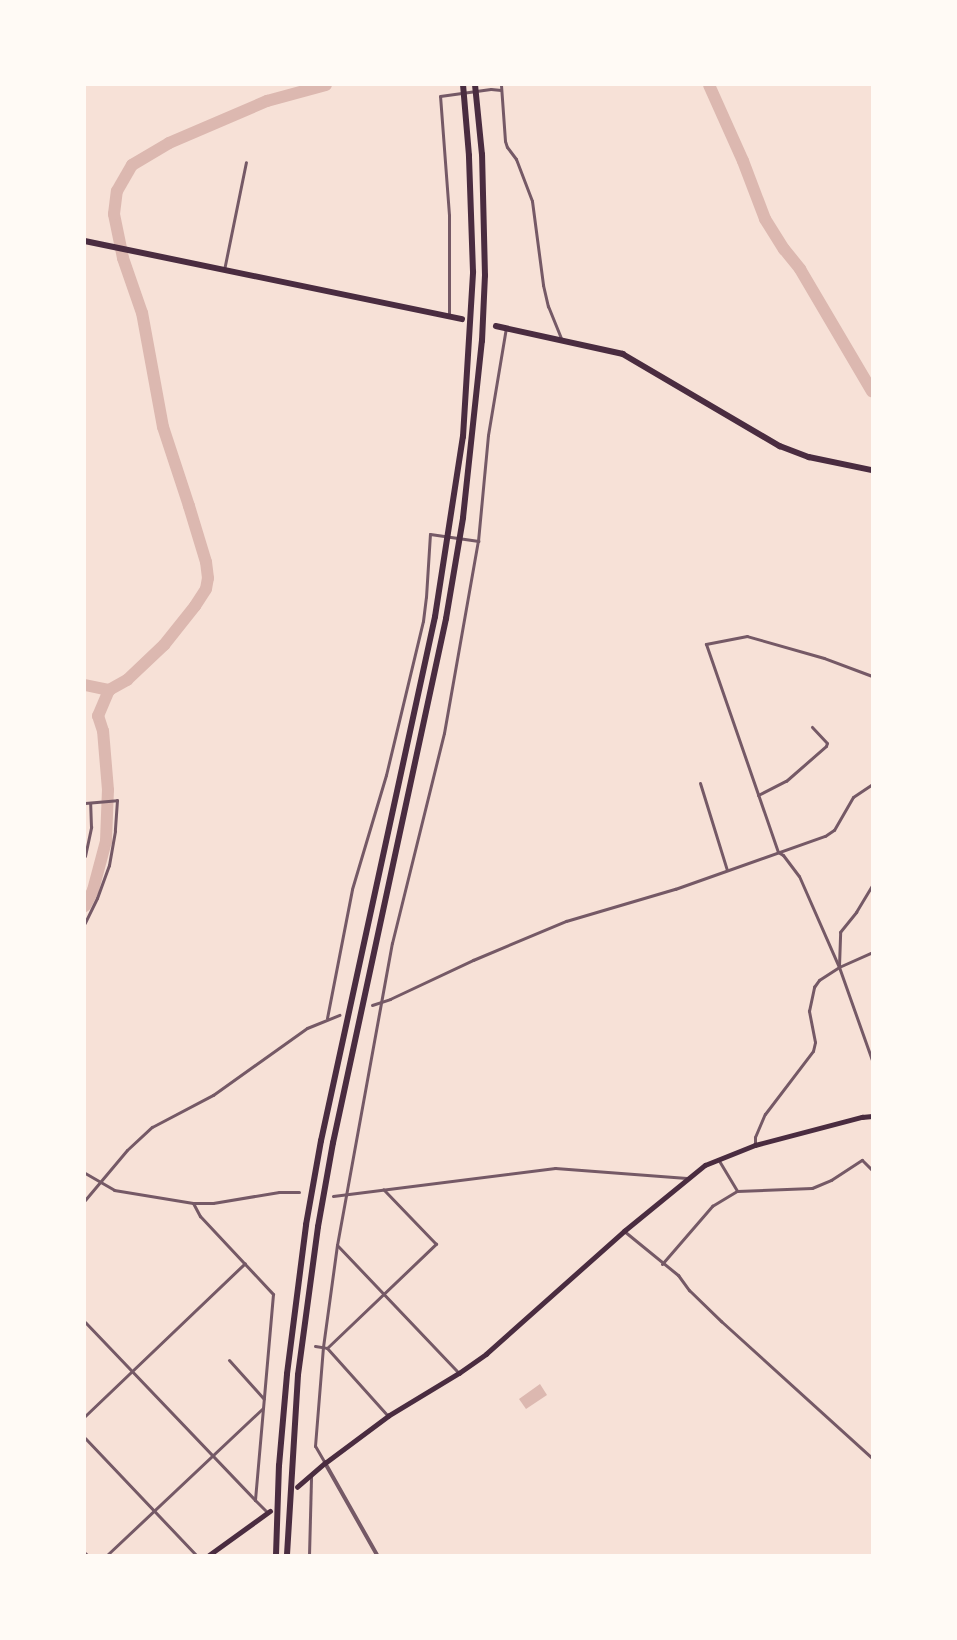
<!DOCTYPE html>
<style>
body{margin:0}
#map{position:relative;width:957px;height:1640px;overflow:hidden;background:#f7e1d7;font-family:Arial,sans-serif}
div>[style]{position:absolute}
.water>*{inset:0;background:#dcb8b0}
.river>*{height:12px;margin:-6px;padding:0 6px;transform-origin:6px;border-radius:6px;background:#dcb8b0}
.minor>*{height:3px;margin:-1.5px;padding:0 1.5px;transform-origin:1.5px;border-radius:1.5px;background:#755966}
.tertiary>*{height:4px;margin:-2px;padding:0 2px;transform-origin:2px;border-radius:2px;background:#755966}
.secondary>*{height:4.5px;margin:-2.25px;padding:0 2.25px;transform-origin:2.25px;border-radius:2.25px;background:#4a2c40}
.trunk>*{height:5.5px;margin:-2.75px;padding:0 2.75px;transform-origin:2.75px;border-radius:2.75px;background:#4a2c40}
.motorway>*{height:5.5px;margin:-2.75px;padding:0 2.75px;transform-origin:2.75px;border-radius:2.75px;background:#4a2c40}
span{translate:-50% -50%;white-space:nowrap;text-align:center;line-height:1.15;-webkit-text-stroke:4px #fffaf5;paint-order:stroke}
.frame{position:absolute;inset:0;border:86px solid #fffaf5;pointer-events:none}
</style>
<div id="map">
<div class="water">
<i style="clip-path:polygon(540px 1384px,547px 1395px,526px 1409px,519px 1399px)"></i>
</div>
<div class="river">
<i style="left:709px;top:85px;width:83px;rotate:65.9deg"></i>
<i style="left:743px;top:161px;width:62px;rotate:69.2deg"></i>
<i style="left:765px;top:219px;width:36px;rotate:58deg"></i>
<i style="left:784px;top:249px;width:26px;rotate:51deg"></i>
<i style="left:800px;top:269px;width:142px;rotate:59.5deg"></i>
<i style="left:85px;top:685px;width:25px;rotate:12deg"></i>
<i style="left:109px;top:690px;width:21px;rotate:-29deg"></i>
<i style="left:127px;top:680px;width:51px;rotate:-43.4deg"></i>
<i style="left:164px;top:645px;width:50px;rotate:-51.5deg"></i>
<i style="left:195px;top:606px;width:20px;rotate:-57deg"></i>
<i style="left:206px;top:589px;width:11px;rotate:-80deg"></i>
<i style="left:208px;top:578px;width:16px;rotate:-97deg"></i>
<i style="left:206px;top:562px;width:59px;rotate:-106.9deg"></i>
<i style="left:189px;top:506px;width:83px;rotate:-108.2deg"></i>
<i style="left:163px;top:427px;width:116px;rotate:-100.4deg"></i>
<i style="left:142px;top:313px;width:58px;rotate:-109.1deg"></i>
<i style="left:123px;top:258px;width:45px;rotate:-101.6deg"></i>
<i style="left:114px;top:214px;width:23px;rotate:-83deg"></i>
<i style="left:117px;top:191px;width:30px;rotate:-60deg"></i>
<i style="left:132px;top:165px;width:43px;rotate:-30.7deg"></i>
<i style="left:169px;top:143px;width:107px;rotate:-23.2deg"></i>
<i style="left:267px;top:101px;width:61px;rotate:-15.2deg"></i>
<i style="left:85px;top:906px;width:18px;rotate:-63deg"></i>
<i style="left:93px;top:890px;width:51px;rotate:-75.1deg"></i>
<i style="left:106px;top:841px;width:51px;rotate:-87.8deg"></i>
<i style="left:108px;top:790px;width:59px;rotate:-94.8deg"></i>
<i style="left:103px;top:731px;width:16px;rotate:-108deg"></i>
<i style="left:98px;top:716px;width:28px;rotate:-67deg"></i>
</div>
<div class="minor">
<i style="left:501px;top:85px;width:56px;rotate:85.9deg"></i>
<i style="left:505px;top:141px;width:6px;rotate:72deg"></i>
<i style="left:507px;top:147px;width:15px;rotate:53deg"></i>
<i style="left:516px;top:159px;width:45px;rotate:69.1deg"></i>
<i style="left:532px;top:201px;width:85px;rotate:82.5deg"></i>
<i style="left:543px;top:285px;width:22px;rotate:77deg"></i>
<i style="left:548px;top:306px;width:37px;rotate:68deg"></i>
<i style="left:224px;top:270px;width:110px;rotate:-78.5deg"></i>
<i style="left:449px;top:316px;width:101px;rotate:-90deg"></i>
<i style="left:449px;top:215px;width:119px;rotate:-94.3deg"></i>
<i style="left:440px;top:96px;width:51px;rotate:-7.8deg"></i>
<i style="left:491px;top:89px;width:10px;rotate:6deg"></i>
<i style="left:872px;top:676px;width:51px;rotate:-159.4deg"></i>
<i style="left:824px;top:658px;width:80px;rotate:-164.1deg"></i>
<i style="left:747px;top:636px;width:42px;rotate:169deg"></i>
<i style="left:706px;top:644px;width:220px;rotate:70.9deg"></i>
<i style="left:778px;top:852px;width:6px;rotate:31deg"></i>
<i style="left:783px;top:855px;width:26px;rotate:53deg"></i>
<i style="left:799px;top:876px;width:99px;rotate:66.3deg"></i>
<i style="left:839px;top:967px;width:99px;rotate:70.5deg"></i>
<i style="left:700px;top:783px;width:91px;rotate:72.8deg"></i>
<i style="left:758px;top:795px;width:31px;rotate:-27deg"></i>
<i style="left:786px;top:781px;width:53px;rotate:-41.2deg"></i>
<i style="left:826px;top:746px;width:3px;rotate:-72deg"></i>
<i style="left:827px;top:743px;width:22px;rotate:-133deg"></i>
<i style="left:85px;top:803px;width:32px;rotate:-5deg"></i>
<i style="left:117px;top:800px;width:31px;rotate:94deg"></i>
<i style="left:115px;top:831px;width:35px;rotate:100deg"></i>
<i style="left:109px;top:865px;width:35px;rotate:110deg"></i>
<i style="left:97px;top:898px;width:28px;rotate:116deg"></i>
<i style="left:85px;top:856px;width:30px;rotate:-78deg"></i>
<i style="left:91px;top:827px;width:24px;rotate:-92deg"></i>
<i style="left:839px;top:966px;width:34px;rotate:-88deg"></i>
<i style="left:840px;top:932px;width:26px;rotate:-51deg"></i>
<i style="left:856px;top:912px;width:31px;rotate:-59deg"></i>
<i style="left:372px;top:1005px;width:19px;rotate:-18deg"></i>
<i style="left:390px;top:999px;width:92px;rotate:-25.2deg"></i>
<i style="left:473px;top:960px;width:101px;rotate:-22.8deg"></i>
<i style="left:566px;top:921px;width:114px;rotate:-16.4deg"></i>
<i style="left:675px;top:889px;width:159px;rotate:-19.5deg"></i>
<i style="left:825px;top:836px;width:11px;rotate:-34deg"></i>
<i style="left:834px;top:830px;width:38px;rotate:-60deg"></i>
<i style="left:853px;top:797px;width:23px;rotate:-34deg"></i>
<i style="left:327px;top:1018px;width:131px;rotate:-79deg"></i>
<i style="left:352px;top:889px;width:119px;rotate:-73.4deg"></i>
<i style="left:386px;top:775px;width:158px;rotate:-76.5deg"></i>
<i style="left:423px;top:621px;width:24px;rotate:-83deg"></i>
<i style="left:426px;top:597px;width:63px;rotate:-86.4deg"></i>
<i style="left:430px;top:534px;width:49px;rotate:8.3deg"></i>
<i style="left:755px;top:1145px;width:8px;rotate:-90deg"></i>
<i style="left:755px;top:1137px;width:25px;rotate:-67deg"></i>
<i style="left:765px;top:1114px;width:79px;rotate:-52.7deg"></i>
<i style="left:813px;top:1051px;width:9px;rotate:-77deg"></i>
<i style="left:815px;top:1042px;width:32px;rotate:-101deg"></i>
<i style="left:809px;top:1011px;width:25px;rotate:-78deg"></i>
<i style="left:814px;top:987px;width:9px;rotate:-54deg"></i>
<i style="left:819px;top:980px;width:24px;rotate:-33deg"></i>
<i style="left:839px;top:967px;width:36px;rotate:-24deg"></i>
<i style="left:718px;top:1159px;width:37px;rotate:59deg"></i>
<i style="left:85px;top:1173px;width:34px;rotate:30deg"></i>
<i style="left:114px;top:1190px;width:80px;rotate:9.3deg"></i>
<i style="left:193px;top:1203px;width:20px"></i>
<i style="left:213px;top:1203px;width:67px;rotate:-9.5deg"></i>
<i style="left:279px;top:1192px;width:20px"></i>
<i style="left:333px;top:1196px;width:224px;rotate:-7.2deg"></i>
<i style="left:555px;top:1168px;width:132px;rotate:4.3deg"></i>
<i style="left:85px;top:1200px;width:65px;rotate:-50deg"></i>
<i style="left:127px;top:1150px;width:34px;rotate:-43deg"></i>
<i style="left:152px;top:1127px;width:69px;rotate:-27.7deg"></i>
<i style="left:213px;top:1095px;width:115px;rotate:-35.5deg"></i>
<i style="left:307px;top:1028px;width:35px;rotate:-22deg"></i>
<i style="left:193px;top:1203px;width:15px;rotate:62deg"></i>
<i style="left:200px;top:1216px;width:107px;rotate:46.9deg"></i>
<i style="left:273px;top:1294px;width:207px;rotate:95deg"></i>
<i style="left:255px;top:1500px;width:18px;rotate:45deg"></i>
<i style="left:624px;top:1231px;width:70px;rotate:39.2deg"></i>
<i style="left:678px;top:1275px;width:19px;rotate:54deg"></i>
<i style="left:689px;top:1290px;width:45px;rotate:44.1deg"></i>
<i style="left:721px;top:1321px;width:204px;rotate:42.2deg"></i>
<i style="left:337px;top:1245px;width:177px;rotate:46.4deg"></i>
<i style="left:662px;top:1264px;width:77px;rotate:-49.2deg"></i>
<i style="left:712px;top:1206px;width:29px;rotate:-31deg"></i>
<i style="left:737px;top:1191px;width:75px;rotate:-2.3deg"></i>
<i style="left:812px;top:1188px;width:21px;rotate:-23deg"></i>
<i style="left:831px;top:1180px;width:37px;rotate:-33deg"></i>
<i style="left:862px;top:1160px;width:14px;rotate:45deg"></i>
<i style="left:85px;top:1322px;width:246px;rotate:46.3deg"></i>
<i style="left:315px;top:1346px;width:12px;rotate:9deg"></i>
<i style="left:327px;top:1348px;width:91px;rotate:48.1deg"></i>
<i style="left:327px;top:1348px;width:151px;rotate:-43.7deg"></i>
<i style="left:436px;top:1244px;width:76px;rotate:-133.9deg"></i>
<i style="left:229px;top:1360px;width:52px;rotate:48.1deg"></i>
<i style="left:85px;top:1416px;width:221px;rotate:-43.7deg"></i>
<i style="left:85px;top:1438px;width:161px;rotate:46.5deg"></i>
<i style="left:325px;top:1463px;width:20px;rotate:-120deg"></i>
<i style="left:315px;top:1446px;width:99px;rotate:-85.4deg"></i>
<i style="left:323px;top:1347px;width:103px;rotate:-82.2deg"></i>
<i style="left:337px;top:1245px;width:307px;rotate:-79.7deg"></i>
<i style="left:392px;top:943px;width:216px;rotate:-76.1deg"></i>
<i style="left:444px;top:733px;width:195px;rotate:-80deg"></i>
<i style="left:478px;top:541px;width:106px;rotate:-84.6deg"></i>
<i style="left:488px;top:435px;width:109px;rotate:-80.5deg"></i>
<i style="left:85px;top:1553px;width:3px;rotate:45deg"></i>
<i style="left:107px;top:1555px;width:214px;rotate:-43.3deg"></i>
<i style="left:309px;top:1555px;width:79px;rotate:-88.5deg"></i>
</div>
<div class="tertiary">
<i style="left:325px;top:1463px;width:106px;rotate:60.5deg"></i>
</div>
<div class="secondary">
<i style="left:297px;top:1487px;width:37px;rotate:-41deg"></i>
<i style="left:325px;top:1463px;width:79px;rotate:-36.7deg"></i>
<i style="left:388px;top:1416px;width:83px;rotate:-31.2deg"></i>
<i style="left:459px;top:1373px;width:33px;rotate:-35deg"></i>
<i style="left:486px;top:1354px;width:185px;rotate:-41.7deg"></i>
<i style="left:624px;top:1231px;width:104px;rotate:-39.2deg"></i>
<i style="left:705px;top:1165px;width:54px;rotate:-21.8deg"></i>
<i style="left:755px;top:1145px;width:111px;rotate:-14.7deg"></i>
<i style="left:862px;top:1117px;width:10px;rotate:-6deg"></i>
<i style="left:209px;top:1555px;width:75px;rotate:-35.8deg"></i>
</div>
<div class="trunk">
<i style="left:85px;top:241px;width:385px;rotate:11.7deg"></i>
<i style="left:496px;top:326px;width:130px;rotate:12.4deg"></i>
<i style="left:623px;top:354px;width:182px;rotate:30.4deg"></i>
<i style="left:780px;top:446px;width:31px;rotate:21deg"></i>
<i style="left:809px;top:457px;width:64px;rotate:11.7deg"></i>
</div>
<div class="motorway">
<i style="left:276px;top:1555px;width:89px;rotate:-88.1deg"></i>
<i style="left:279px;top:1466px;width:92px;rotate:-85deg"></i>
<i style="left:287px;top:1374px;width:150px;rotate:-82.7deg"></i>
<i style="left:306px;top:1225px;width:85px;rotate:-79.9deg"></i>
<i style="left:321px;top:1141px;width:536px;rotate:-77.73deg"></i>
<i style="left:435px;top:617px;width:182px;rotate:-81.2deg"></i>
<i style="left:463px;top:437px;width:165px;rotate:-86.5deg"></i>
<i style="left:473px;top:272px;width:116px;rotate:-92deg"></i>
<i style="left:469px;top:156px;width:71px;rotate:-94.8deg"></i>
<i style="left:287px;top:1555px;width:180px;rotate:-86.5deg"></i>
<i style="left:298px;top:1375px;width:149px;rotate:-82.3deg"></i>
<i style="left:318px;top:1227px;width:85px;rotate:-79.9deg"></i>
<i style="left:333px;top:1143px;width:536px;rotate:-77.83deg"></i>
<i style="left:446px;top:619px;width:102px;rotate:-80.4deg"></i>
<i style="left:463px;top:518px;width:178px;rotate:-83.9deg"></i>
<i style="left:482px;top:341px;width:65px;rotate:-87.4deg"></i>
<i style="left:485px;top:276px;width:121px;rotate:-91.4deg"></i>
<i style="left:482px;top:155px;width:70px;rotate:-95.7deg"></i>
</div>
<div class="frame"></div>
</div>
